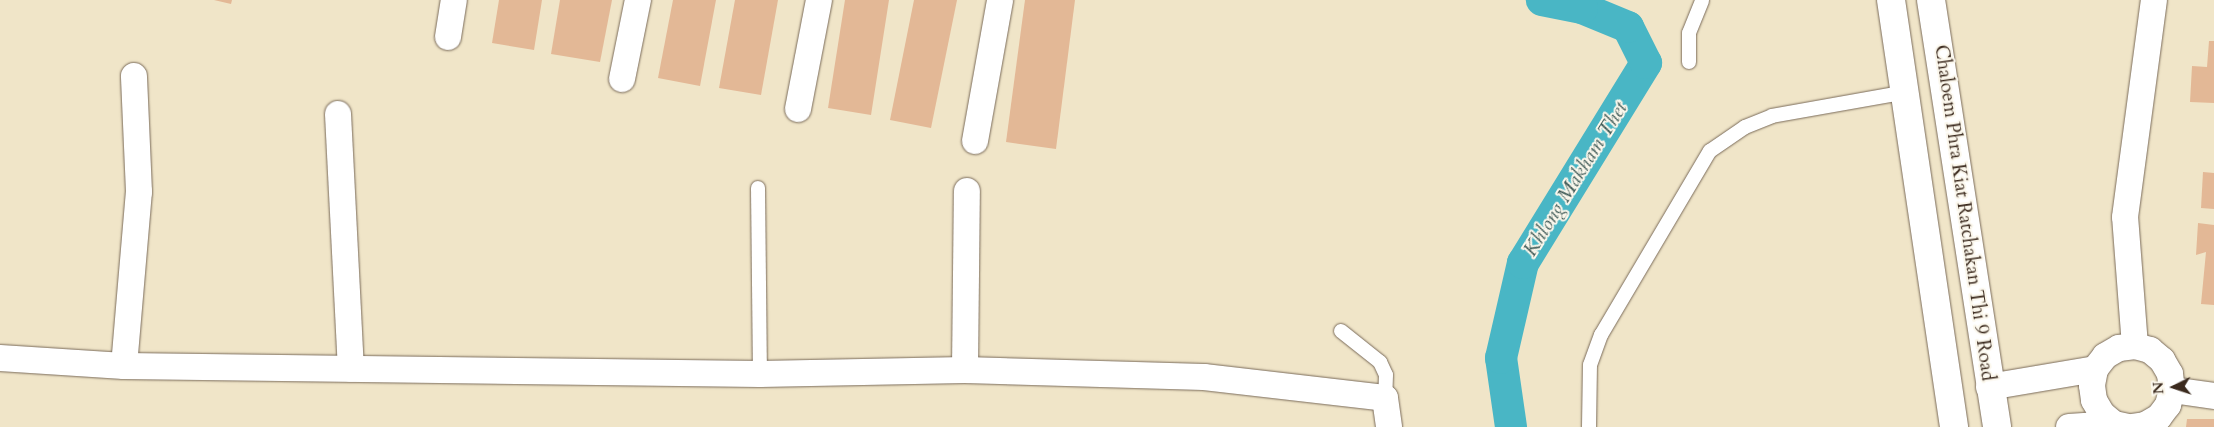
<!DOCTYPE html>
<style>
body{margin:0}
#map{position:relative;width:2214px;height:427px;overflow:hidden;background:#f0e5c8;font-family:Cardo,serif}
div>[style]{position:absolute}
.canal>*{height:32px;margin:-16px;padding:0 16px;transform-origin:16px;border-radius:16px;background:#49b6c5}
.building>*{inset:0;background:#e3b896}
.roads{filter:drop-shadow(0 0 1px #7a6b5a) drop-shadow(0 0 1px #7a6b5a)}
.service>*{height:14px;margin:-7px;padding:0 7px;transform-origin:7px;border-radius:7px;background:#fff}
.minor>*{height:26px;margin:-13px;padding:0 13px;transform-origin:13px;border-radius:13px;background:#fff}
.secondary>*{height:28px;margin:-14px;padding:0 14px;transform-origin:14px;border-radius:14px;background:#fff}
span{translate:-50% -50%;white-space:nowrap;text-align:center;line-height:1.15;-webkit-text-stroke:4px #fbf7ec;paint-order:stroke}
.street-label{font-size:19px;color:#3b2a1e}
.water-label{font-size:20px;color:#405b58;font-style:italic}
.north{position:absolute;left:2149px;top:362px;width:50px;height:50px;-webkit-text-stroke:4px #fbf7ec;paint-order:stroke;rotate:266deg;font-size:14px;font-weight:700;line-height:20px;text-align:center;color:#3b2a1e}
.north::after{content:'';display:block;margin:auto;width:18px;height:22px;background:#3b2a1e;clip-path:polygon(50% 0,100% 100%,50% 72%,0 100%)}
</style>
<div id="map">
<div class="canal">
<i style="left:1511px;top:427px;width:70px;rotate:-98.2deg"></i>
<i style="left:1501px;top:358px;width:98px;rotate:-77deg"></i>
<i style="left:1523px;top:263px;width:235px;rotate:-58.4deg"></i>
<i style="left:1646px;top:63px;width:40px;rotate:-116.6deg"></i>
<i style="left:1628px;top:27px;width:50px;rotate:-157.6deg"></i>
<i style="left:1582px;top:8px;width:41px;rotate:-168.7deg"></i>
</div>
<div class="building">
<i style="clip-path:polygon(214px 0,232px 0,231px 4px)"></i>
<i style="clip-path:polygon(499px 0,542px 0,534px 50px,492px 43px)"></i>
<i style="clip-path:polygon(560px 0,612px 0,600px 62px,551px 54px)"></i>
<i style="clip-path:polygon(673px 0,716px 0,700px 86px,658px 78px)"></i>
<i style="clip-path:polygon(735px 0,778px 0,761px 95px,719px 88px)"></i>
<i style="clip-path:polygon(845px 0,889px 0,871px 115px,828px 108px)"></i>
<i style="clip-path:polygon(914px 0,957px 0,931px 128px,890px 120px)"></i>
<i style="clip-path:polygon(1025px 0,1075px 0,1056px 149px,1006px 142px)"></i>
<i style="clip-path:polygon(2209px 41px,2214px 41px,2214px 103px,2190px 102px,2192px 66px,2207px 67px)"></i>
<i style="clip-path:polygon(2203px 172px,2214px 173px,2214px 209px,2201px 208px)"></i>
<i style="clip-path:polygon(2198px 223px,2214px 225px,2214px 305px,2201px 304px,2206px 252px,2196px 255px)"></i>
<i style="clip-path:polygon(2187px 419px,2214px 419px,2214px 427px,2186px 427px)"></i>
</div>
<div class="roads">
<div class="service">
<i style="left:1689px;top:62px;width:29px;rotate:-90deg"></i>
<i style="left:1689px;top:33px;width:35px;rotate:-68deg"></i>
<i style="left:758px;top:188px;width:186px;rotate:89.4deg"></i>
<i style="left:1341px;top:331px;width:50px;rotate:38.5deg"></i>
<i style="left:1380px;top:362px;width:14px;rotate:65deg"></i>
<i style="left:1386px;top:375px;width:23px;rotate:92deg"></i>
<i style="left:1589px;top:427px;width:62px;rotate:-89.1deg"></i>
<i style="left:1590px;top:365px;width:32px;rotate:-70deg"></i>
<i style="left:1601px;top:335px;width:214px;rotate:-59.4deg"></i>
<i style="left:1710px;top:151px;width:42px;rotate:-34.4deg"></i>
<i style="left:1745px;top:127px;width:29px;rotate:-22deg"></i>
<i style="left:1772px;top:116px;width:137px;rotate:-10.1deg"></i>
</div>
<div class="minor">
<i style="left:448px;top:37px;width:37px;rotate:-81deg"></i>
<i style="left:622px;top:79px;width:81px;rotate:-78.6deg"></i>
<i style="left:798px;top:109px;width:111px;rotate:-79.1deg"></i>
<i style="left:338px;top:114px;width:255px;rotate:87.1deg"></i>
<i style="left:975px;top:141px;width:143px;rotate:-79.9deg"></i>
<i style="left:2135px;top:346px;width:129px;rotate:-94.4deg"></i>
<i style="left:2125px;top:217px;width:219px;rotate:-82.4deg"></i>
<i style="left:0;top:358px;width:124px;rotate:3.7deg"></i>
<i style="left:124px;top:366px;width:636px;rotate:0.72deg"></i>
<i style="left:760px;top:374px;width:205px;rotate:-1.1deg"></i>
<i style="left:965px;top:370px;width:239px;rotate:1.7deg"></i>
<i style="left:1204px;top:377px;width:182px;rotate:6.6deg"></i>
<i style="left:1385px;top:398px;width:29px;rotate:82deg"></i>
<i style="left:124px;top:366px;width:175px;rotate:-85.1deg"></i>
<i style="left:139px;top:192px;width:116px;rotate:-92.5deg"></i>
<i style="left:965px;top:370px;width:179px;rotate:-89.4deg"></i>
<i style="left:1989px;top:387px;width:108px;rotate:-9.6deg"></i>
<i style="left:2172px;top:390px;width:42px;rotate:8.1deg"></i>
<i style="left:2069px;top:427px;width:45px;rotate:-3.8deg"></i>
<i style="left:2128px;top:427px;width:14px;rotate:-168deg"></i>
<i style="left:2114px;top:424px;width:16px;rotate:-140deg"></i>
<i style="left:2102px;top:414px;width:16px;rotate:-120deg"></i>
<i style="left:2094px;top:400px;width:15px;rotate:-98deg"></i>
<i style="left:2092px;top:385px;width:16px;rotate:-79deg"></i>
<i style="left:2095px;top:369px;width:16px;rotate:-52deg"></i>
<i style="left:2105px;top:356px;width:16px;rotate:-30deg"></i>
<i style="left:2119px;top:348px;width:16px;rotate:-7deg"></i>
<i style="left:2135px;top:346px;width:16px;rotate:15deg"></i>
<i style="left:2150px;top:350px;width:16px;rotate:40deg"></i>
<i style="left:2162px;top:360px;width:16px;rotate:60deg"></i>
<i style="left:2170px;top:374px;width:16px;rotate:83deg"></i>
<i style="left:2172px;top:390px;width:16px;rotate:105deg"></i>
<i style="left:2168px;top:405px;width:15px;rotate:127deg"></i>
<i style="left:2159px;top:417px;width:16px;rotate:150deg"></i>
<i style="left:2145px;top:425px;width:12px;rotate:171deg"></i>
</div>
<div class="secondary">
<i style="left:1891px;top:0;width:432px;rotate:81.6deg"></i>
<i style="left:1931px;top:0;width:432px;rotate:81.2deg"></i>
</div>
</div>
<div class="street-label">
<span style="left:1964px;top:213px;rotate:82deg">Chaloem Phra Kiat Ratchakan Thi 9 Road</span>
</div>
<div class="water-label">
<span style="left:1575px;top:179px;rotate:-58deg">Khlong Makham Thet</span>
</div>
<div class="north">N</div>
</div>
